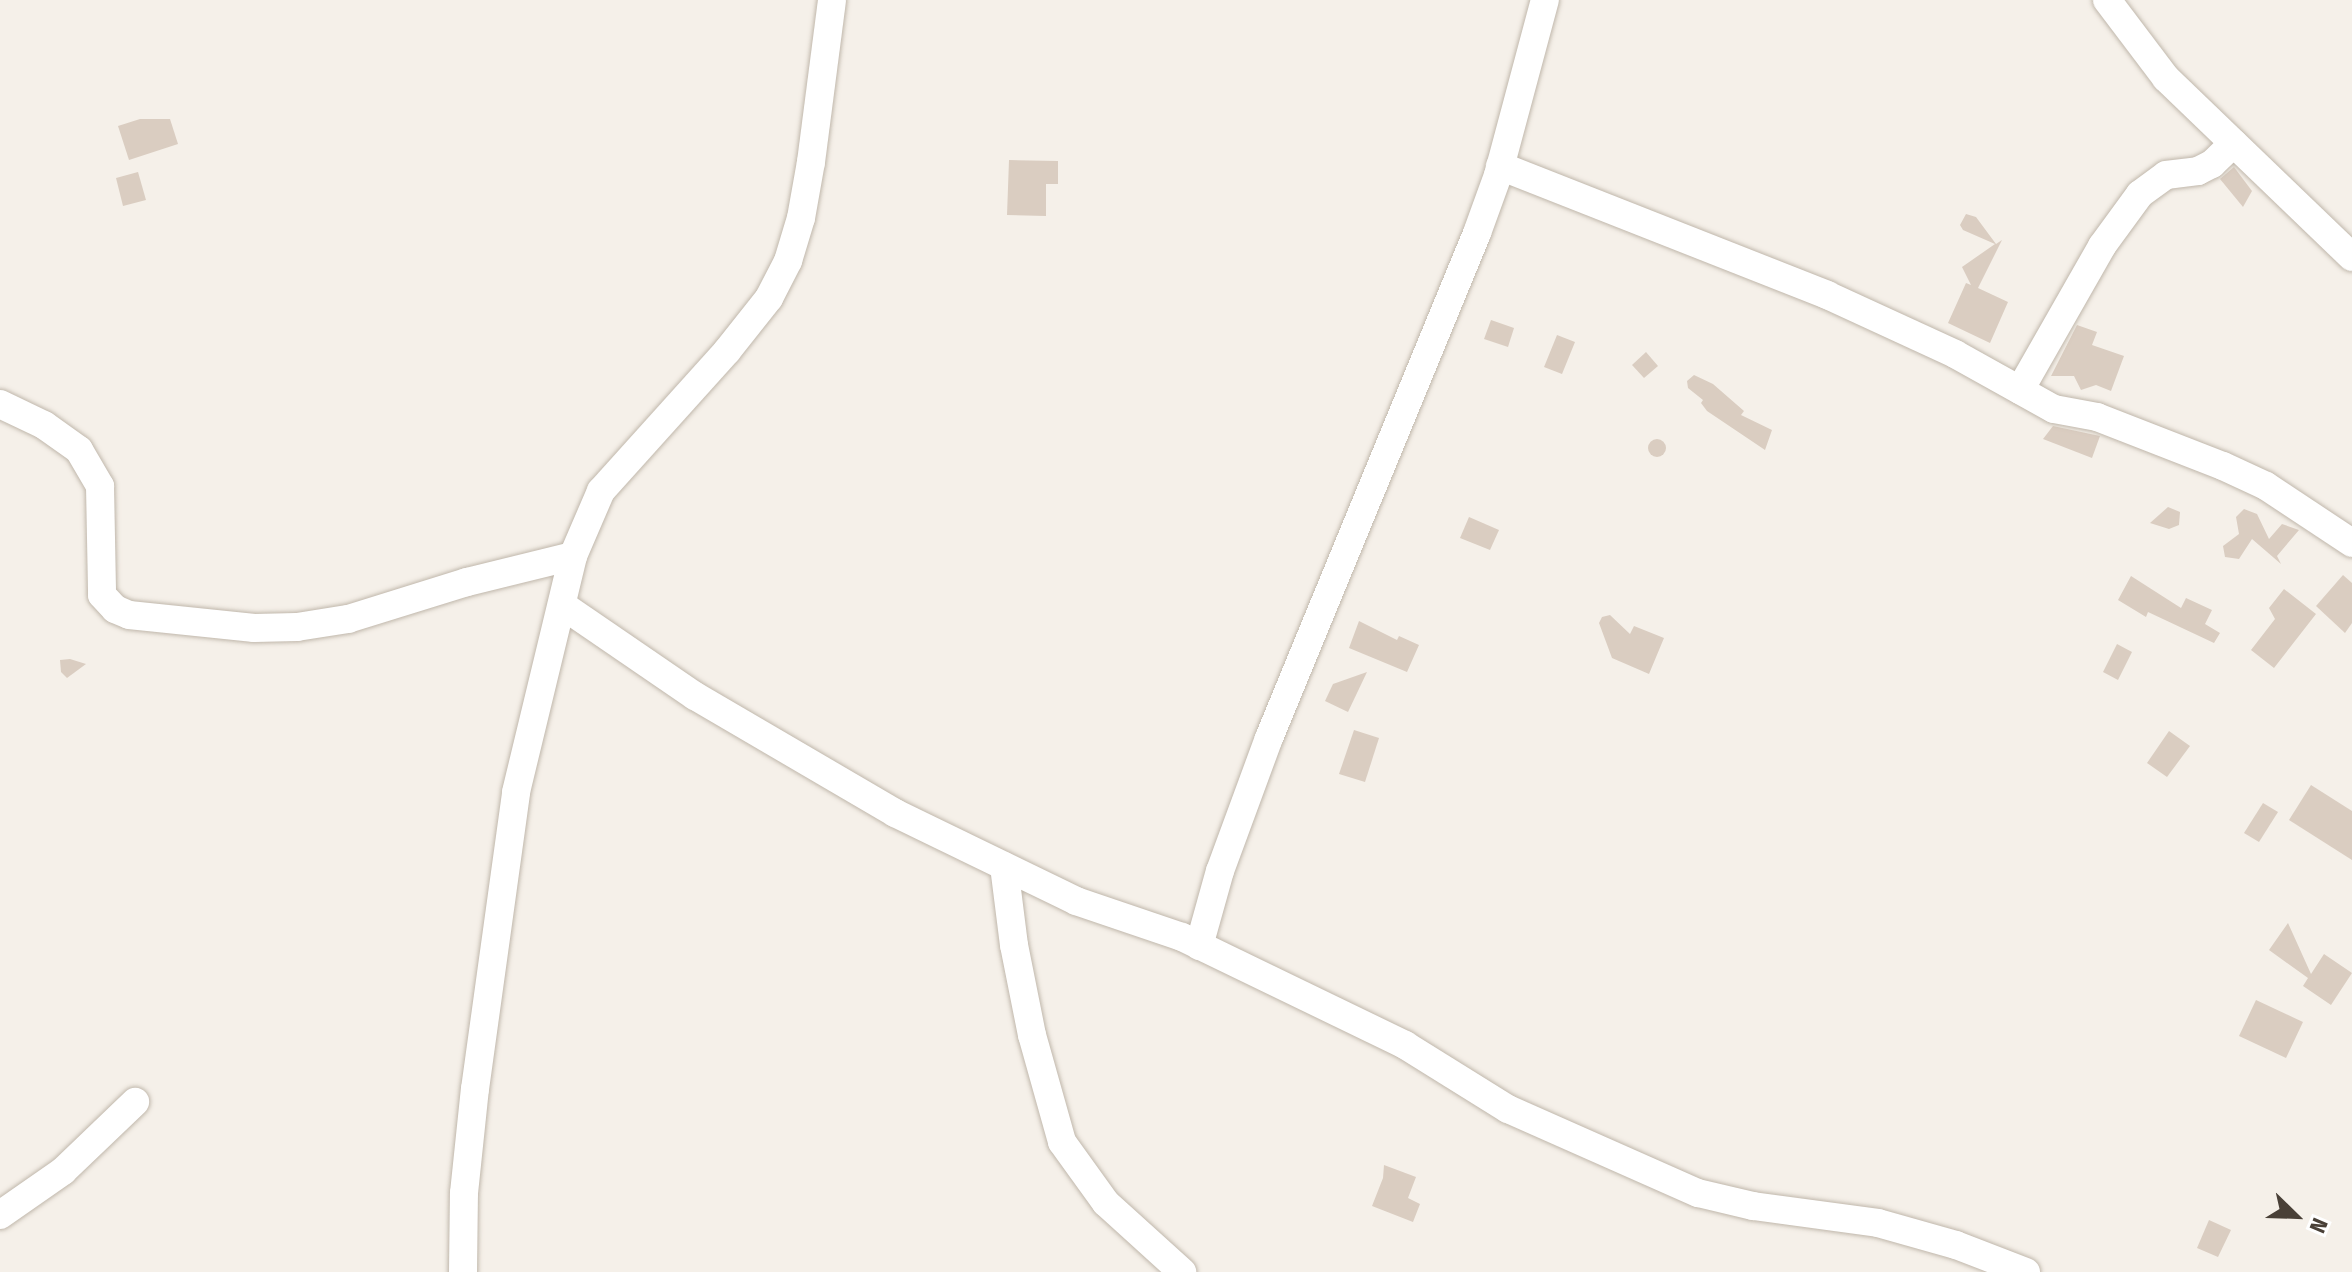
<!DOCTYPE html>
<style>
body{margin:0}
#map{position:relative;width:2352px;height:1272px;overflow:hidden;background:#f5f0e9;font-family:"Fira Sans Condensed",sans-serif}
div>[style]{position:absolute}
.building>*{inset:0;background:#dacdc1}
.round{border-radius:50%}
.roads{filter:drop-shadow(0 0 2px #c0b7ab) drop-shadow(0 0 2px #c0b7ab)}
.minor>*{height:28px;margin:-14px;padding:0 14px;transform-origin:14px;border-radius:14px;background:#fff}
span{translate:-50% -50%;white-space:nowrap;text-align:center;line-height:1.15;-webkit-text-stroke:6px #fff;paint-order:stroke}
.north{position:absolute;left:2256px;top:1176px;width:80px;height:80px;-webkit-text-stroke:6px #fff;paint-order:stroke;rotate:113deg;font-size:22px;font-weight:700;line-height:32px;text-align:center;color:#494037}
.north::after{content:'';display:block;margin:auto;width:28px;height:36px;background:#494037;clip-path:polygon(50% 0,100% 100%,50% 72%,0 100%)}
</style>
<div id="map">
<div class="building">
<i style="clip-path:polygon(140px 119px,170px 119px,178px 144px,129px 160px,118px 126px)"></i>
<i style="clip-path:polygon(1009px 160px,1058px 161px,1058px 184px,1046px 184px,1046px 216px,1007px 215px)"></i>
<i style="clip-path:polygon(2234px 167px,2252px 191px,2243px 207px,2220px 179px)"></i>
<i style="clip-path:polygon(138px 172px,146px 200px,123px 206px,116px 178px)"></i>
<i style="clip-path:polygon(1966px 214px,1976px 217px,1996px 244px,2002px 240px,1978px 288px,2008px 302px,1990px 343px,1948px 323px,1966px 283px,1971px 285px,1962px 267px,1995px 244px,1963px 230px,1960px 225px)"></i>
<i style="clip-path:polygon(1491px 320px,1514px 328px,1508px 347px,1484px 339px)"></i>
<i style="clip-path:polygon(2077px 325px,2097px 332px,2092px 345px,2124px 356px,2111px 391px,2096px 385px,2081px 390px,2074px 376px,2051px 376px)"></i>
<i style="clip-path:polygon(1557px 335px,1575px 342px,1562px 374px,1544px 367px)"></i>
<i style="clip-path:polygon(1646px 352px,1658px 366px,1644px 378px,1632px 365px)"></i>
<i style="clip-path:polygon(1694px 375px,1713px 384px,1744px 411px,1741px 415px,1772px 430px,1765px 450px,1707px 411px,1701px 403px,1703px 400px,1688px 388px,1687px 381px)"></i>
<i style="clip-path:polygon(2053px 426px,2100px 436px,2092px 458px,2043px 439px)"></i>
<i class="round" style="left:1648px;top:439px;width:18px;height:18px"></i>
<i style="clip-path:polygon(2168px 507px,2180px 512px,2179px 525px,2169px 529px,2150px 523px)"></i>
<i style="clip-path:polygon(2244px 509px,2257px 514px,2269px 539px,2282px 524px,2299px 530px,2277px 556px,2281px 564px,2252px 539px,2239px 559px,2225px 557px,2223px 546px,2239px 534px,2236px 517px)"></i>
<i style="clip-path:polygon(1469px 517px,1499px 530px,1490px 550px,1460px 538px)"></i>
<i style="clip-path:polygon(2343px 575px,2352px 583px,2352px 623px,2345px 633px,2316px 606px)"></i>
<i style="clip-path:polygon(2131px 576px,2181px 608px,2186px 598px,2212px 610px,2205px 624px,2220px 633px,2214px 643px,2148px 612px,2146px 617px,2118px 600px)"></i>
<i style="clip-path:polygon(2284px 589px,2316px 614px,2274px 668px,2251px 650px,2275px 619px,2269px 608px)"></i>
<i style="clip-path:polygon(1610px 615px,1630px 634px,1634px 626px,1664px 638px,1649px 674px,1612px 658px,1599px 623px,1602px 617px)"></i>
<i style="clip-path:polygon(1359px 621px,1397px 640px,1399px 636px,1419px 645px,1407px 672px,1349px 648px)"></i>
<i style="clip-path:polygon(2117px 644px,2132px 652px,2118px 680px,2103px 672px)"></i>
<i style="clip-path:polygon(70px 659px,86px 664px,67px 678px,61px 672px,60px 660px)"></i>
<i style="clip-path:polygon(1367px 672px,1348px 712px,1325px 701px,1333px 684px)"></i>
<i style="clip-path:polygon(1354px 730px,1379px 738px,1365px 782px,1339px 774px)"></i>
<i style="clip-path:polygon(2169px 731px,2190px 746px,2167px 777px,2147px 763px)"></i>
<i style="clip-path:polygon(2311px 785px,2352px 811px,2352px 860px,2289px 820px)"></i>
<i style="clip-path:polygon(2263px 803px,2278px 812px,2259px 842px,2244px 833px)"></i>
<i style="clip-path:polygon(2288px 923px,2311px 974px,2324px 954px,2352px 973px,2331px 1005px,2303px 986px,2308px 978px,2269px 950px)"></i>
<i style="clip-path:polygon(2256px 1000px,2303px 1022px,2286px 1058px,2239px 1036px)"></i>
<i style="clip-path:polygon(1384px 1165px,1416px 1177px,1408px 1198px,1420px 1204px,1413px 1222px,1372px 1206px,1383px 1178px)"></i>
<i style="clip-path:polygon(2209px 1220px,2231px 1230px,2218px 1257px,2197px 1248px)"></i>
</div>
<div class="roads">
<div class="minor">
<i style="left:2107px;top:0;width:98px;rotate:52.9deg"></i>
<i style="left:2166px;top:78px;width:258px;rotate:43.9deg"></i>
<i style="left:1500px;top:166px;width:352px;rotate:21.5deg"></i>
<i style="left:1827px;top:295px;width:141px;rotate:24.7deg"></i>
<i style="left:1955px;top:354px;width:113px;rotate:29.1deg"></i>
<i style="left:2054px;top:409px;width:44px;rotate:10.5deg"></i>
<i style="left:2097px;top:417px;width:135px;rotate:21.3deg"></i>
<i style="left:2223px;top:466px;width:47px;rotate:24.9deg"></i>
<i style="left:2266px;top:486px;width:103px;rotate:33.5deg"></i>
<i style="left:2020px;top:390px;width:166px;rotate:-60.3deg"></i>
<i style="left:2102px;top:246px;width:64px;rotate:-53.8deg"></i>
<i style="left:2140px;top:194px;width:32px;rotate:-36deg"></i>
<i style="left:2166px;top:175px;width:32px;rotate:-7deg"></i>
<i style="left:2198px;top:171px;width:16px;rotate:-27deg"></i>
<i style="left:2212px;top:164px;width:30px;rotate:-44deg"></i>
<i style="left:0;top:404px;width:49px;rotate:25.5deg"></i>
<i style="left:44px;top:425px;width:43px;rotate:35.5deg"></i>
<i style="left:79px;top:450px;width:42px;rotate:59.7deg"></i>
<i style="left:100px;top:486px;width:109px;rotate:88.9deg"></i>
<i style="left:102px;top:595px;width:19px;rotate:47deg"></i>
<i style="left:115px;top:609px;width:15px;rotate:23deg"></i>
<i style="left:129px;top:615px;width:126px;rotate:5.9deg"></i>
<i style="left:254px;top:628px;width:43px;rotate:-1.3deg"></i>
<i style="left:297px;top:627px;width:52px;rotate:-8.9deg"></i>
<i style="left:348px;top:619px;width:125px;rotate:-17.3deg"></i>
<i style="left:467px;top:582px;width:109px;rotate:-13.8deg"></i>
<i style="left:562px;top:605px;width:161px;rotate:34.4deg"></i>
<i style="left:695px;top:696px;width:232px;rotate:30.3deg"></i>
<i style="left:895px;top:813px;width:201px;rotate:25.9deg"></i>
<i style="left:1076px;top:901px;width:112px;rotate:18.8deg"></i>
<i style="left:1182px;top:937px;width:248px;rotate:25.8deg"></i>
<i style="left:1405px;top:1045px;width:121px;rotate:31.9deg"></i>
<i style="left:1508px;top:1109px;width:208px;rotate:23.9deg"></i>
<i style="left:1698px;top:1193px;width:57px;rotate:13.3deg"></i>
<i style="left:1753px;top:1206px;width:126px;rotate:7.7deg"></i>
<i style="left:1878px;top:1223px;width:81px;rotate:15.8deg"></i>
<i style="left:1956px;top:1245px;width:75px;rotate:21.1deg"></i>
<i style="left:1004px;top:866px;width:80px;rotate:82.8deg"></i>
<i style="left:1014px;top:945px;width:92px;rotate:78.7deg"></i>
<i style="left:1032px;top:1035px;width:111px;rotate:74.3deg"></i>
<i style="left:1062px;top:1142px;width:75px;rotate:54.2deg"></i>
<i style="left:1106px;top:1203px;width:103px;rotate:42.2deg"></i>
<i style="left:1199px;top:946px;width:78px;rotate:-74.4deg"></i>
<i style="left:1220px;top:871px;width:142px;rotate:-69.8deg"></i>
<i style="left:1269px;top:738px;width:546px;rotate:-67.61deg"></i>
<i style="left:1477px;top:233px;width:62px;rotate:-70.1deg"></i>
<i style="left:1498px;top:175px;width:181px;rotate:-75deg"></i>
<i style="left:0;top:1215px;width:77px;rotate:-34.9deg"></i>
<i style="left:63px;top:1171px;width:100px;rotate:-43.8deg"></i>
<i style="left:463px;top:1272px;width:79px;rotate:-89.3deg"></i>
<i style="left:464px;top:1193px;width:105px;rotate:-84deg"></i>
<i style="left:475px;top:1089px;width:300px;rotate:-82.1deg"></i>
<i style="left:516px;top:792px;width:243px;rotate:-76.4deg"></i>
<i style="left:573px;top:556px;width:71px;rotate:-66.7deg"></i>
<i style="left:601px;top:491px;width:188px;rotate:-48deg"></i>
<i style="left:727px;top:351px;width:68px;rotate:-51.6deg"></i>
<i style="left:769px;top:298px;width:42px;rotate:-62.8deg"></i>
<i style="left:788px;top:261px;width:45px;rotate:-73.2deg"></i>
<i style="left:801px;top:218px;width:57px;rotate:-79.9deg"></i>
<i style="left:811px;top:162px;width:163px;rotate:-82.6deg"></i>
</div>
</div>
<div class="north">N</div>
</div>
